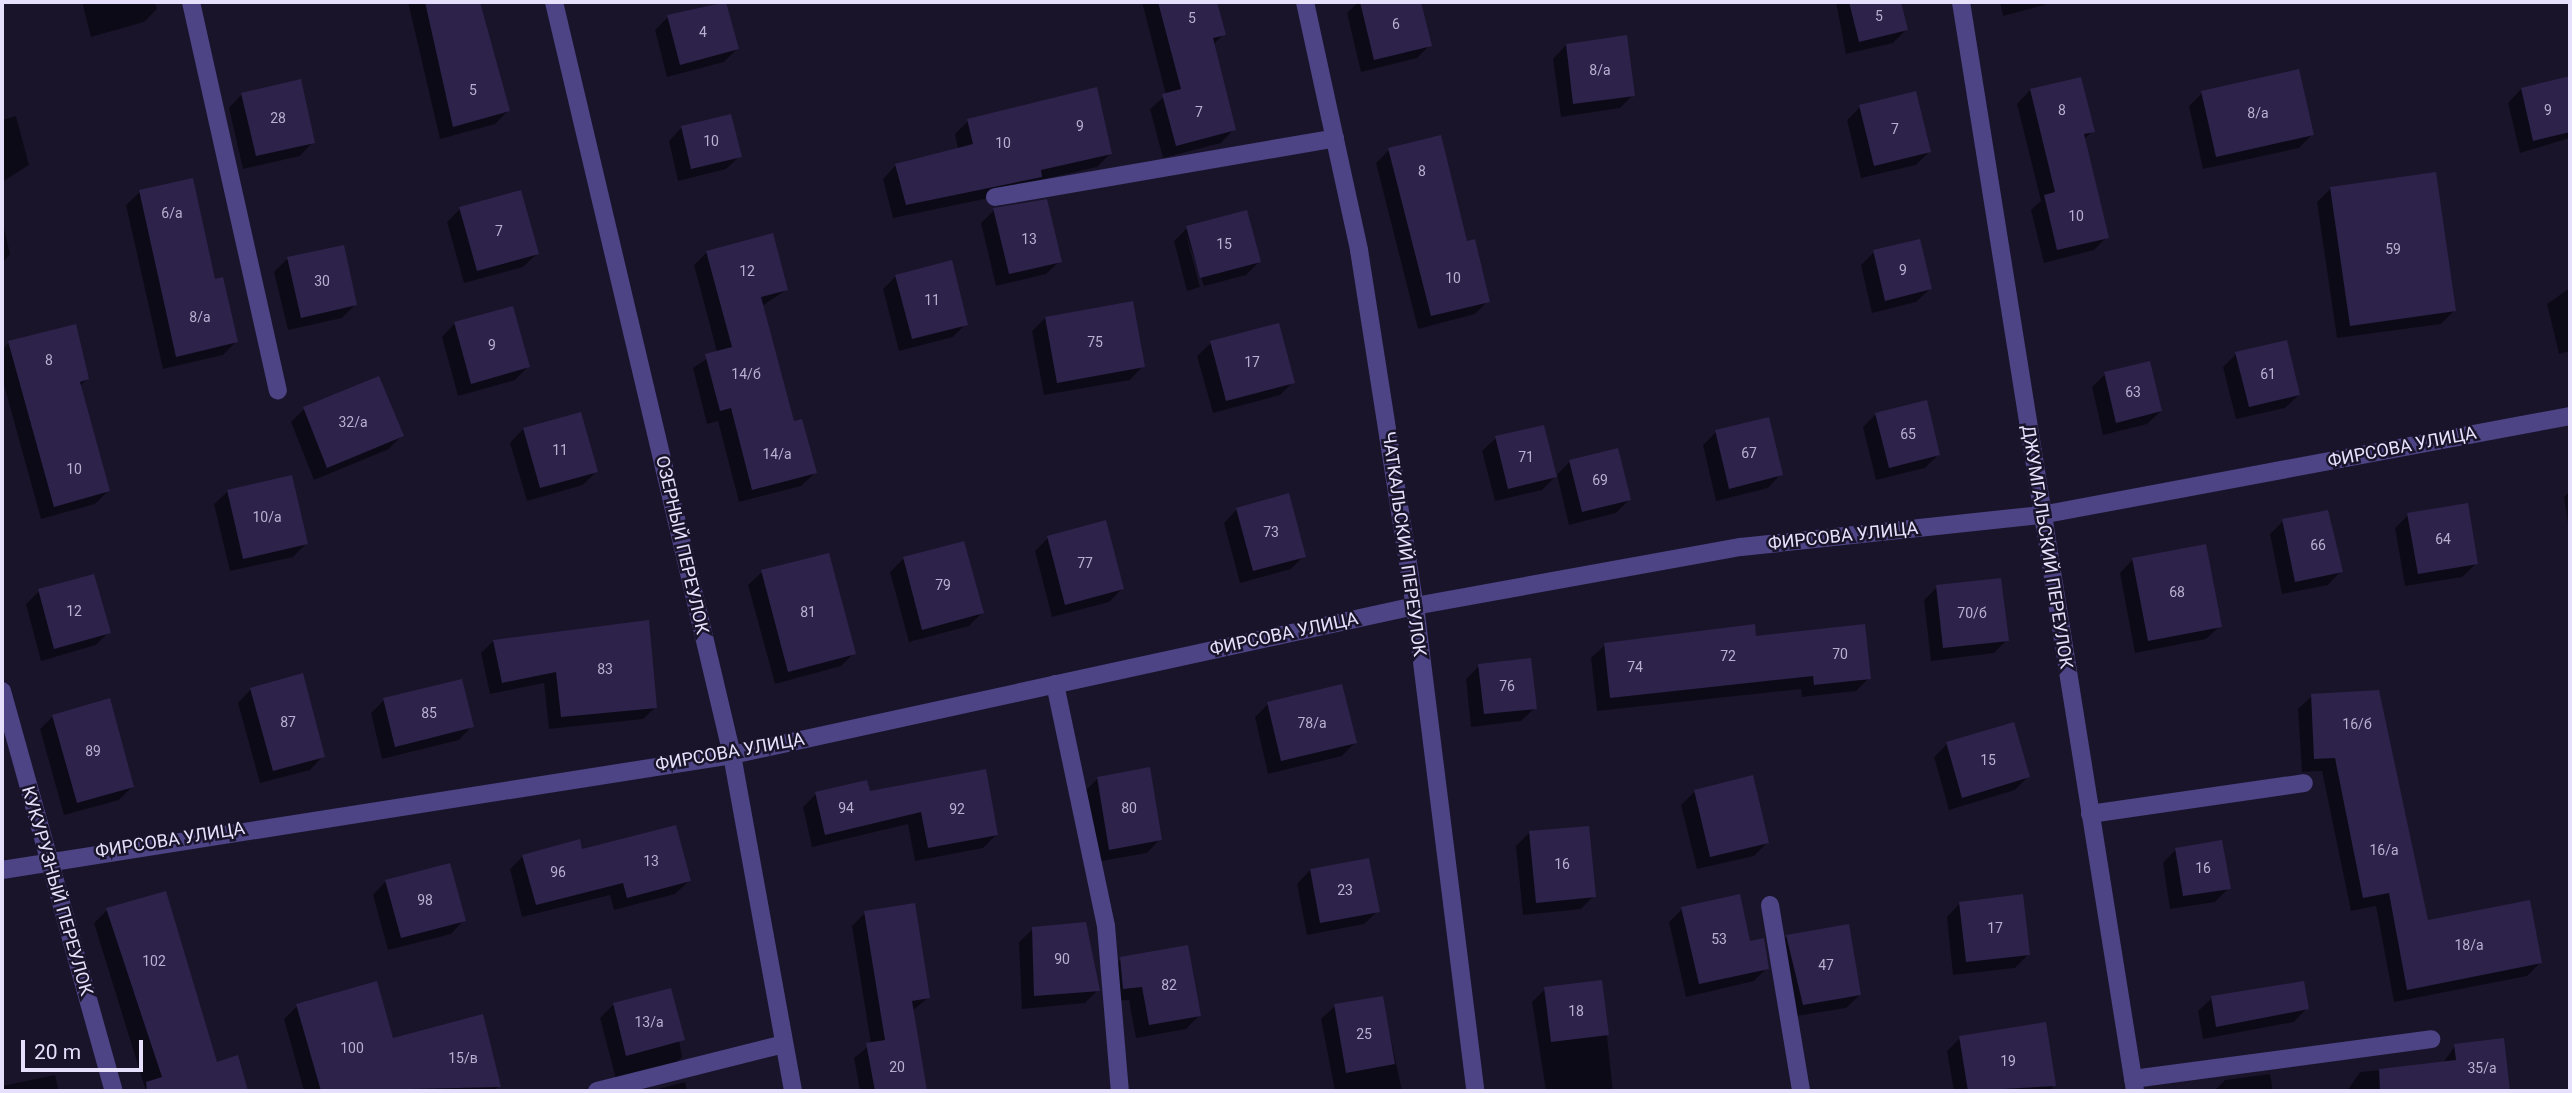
<!DOCTYPE html>
<meta charset="utf-8">
<style>
body{margin:0}
#map{position:relative;width:2572px;height:1093px;overflow:hidden;background:#1a142b;font-family:Roboto,sans-serif}
div>[style]{position:absolute}
.shadow>*{inset:0;background:#0007}
.building>*{inset:0;background:#2d224a}
.minor>*{height:18px;margin:-9px;padding:0 9px;transform-origin:9px;border-radius:9px;background:#4c4485}
span{translate:-50% -50%;white-space:nowrap;text-align:center;line-height:1.15;-webkit-text-stroke:5px #1a142b;paint-order:stroke}
.number-label{font-size:14px;color:#b8b0d0}
.number-label span{-webkit-text-stroke-width:0}
.street-label{font-size:18px;color:#e6e0fc}
.frame{position:absolute;inset:0;border:4px solid #e6e0fc;pointer-events:none}
.scale{position:absolute;left:21px;top:1040px;width:122px;height:32px;box-sizing:border-box;border:4px solid #e6e0fc;border-top:0;padding-left:9px;font-size:21px;line-height:24px;white-space:nowrap;color:#e6e0fc;-webkit-text-stroke:5px #1a142b;paint-order:stroke}
</style>
<div id="map">
<div class="shadow">
<i style="clip-path:polygon(82px 2px,155px 2px,157px 9px,144px 22px,91px 37px)"></i>
<i style="clip-path:polygon(408px 2px,479px 2px,508px 111px,495px 124px,440px 139px)"></i>
<i style="clip-path:polygon(724px 2px,737px 49px,724px 62px,667px 77px,655px 30px,668px 17px)"></i>
<i style="clip-path:polygon(1142px 2px,1215px 2px,1224px 34px,1213px 45px,1234px 129px,1221px 143px,1163px 158px,1150px 109px,1166px 95px)"></i>
<i style="clip-path:polygon(1358px 2px,1420px 2px,1430px 45px,1417px 58px,1361px 72px,1347px 13px)"></i>
<i style="clip-path:polygon(1899px 2px,1906px 30px,1893px 43px,1846px 54px,1836px 2px)"></i>
<i style="clip-path:polygon(2000px 2px,2055px 2px,2003px 16px)"></i>
<i style="clip-path:polygon(1566px 45px,1633px 95px,1620px 108px,1561px 117px,1553px 59px)"></i>
<i style="clip-path:polygon(2568px 78px,2570px 138px,2520px 153px,2508px 103px,2521px 89px)"></i>
<i style="clip-path:polygon(2030px 90px,2093px 131px,2083px 140px,2107px 237px,2094px 250px,2044px 263px,2031px 210px,2041px 201px,2017px 104px)"></i>
<i style="clip-path:polygon(2202px 93px,2312px 135px,2299px 148px,2203px 169px,2189px 106px)"></i>
<i style="clip-path:polygon(242px 94px,313px 142px,300px 156px,243px 169px,229px 108px)"></i>
<i style="clip-path:polygon(1860px 107px,1929px 152px,1916px 165px,1861px 178px,1847px 120px)"></i>
<i style="clip-path:polygon(16px 116px,29px 165px,2px 182px,2px 120px)"></i>
<i style="clip-path:polygon(968px 121px,1110px 154px,1097px 167px,1036px 181px,1027px 190px,893px 218px,883px 179px,896px 165px,958px 149px,955px 134px)"></i>
<i style="clip-path:polygon(682px 127px,740px 156px,726px 169px,678px 181px,669px 141px)"></i>
<i style="clip-path:polygon(1389px 150px,1466px 243px,1488px 301px,1475px 314px,1418px 329px,1376px 163px)"></i>
<i style="clip-path:polygon(2331px 188px,2454px 311px,2441px 324px,2337px 338px,2317px 202px)"></i>
<i style="clip-path:polygon(140px 192px,213px 281px,236px 342px,223px 355px,163px 369px,126px 205px)"></i>
<i style="clip-path:polygon(460px 209px,537px 254px,523px 267px,464px 283px,447px 222px)"></i>
<i style="clip-path:polygon(994px 210px,1060px 261px,1046px 274px,996px 286px,981px 223px)"></i>
<i style="clip-path:polygon(2px 219px,10px 254px,2px 263px)"></i>
<i style="clip-path:polygon(1187px 228px,1259px 262px,1246px 275px,1204px 286px,1186px 234px,1200px 287px,1187px 291px,1174px 241px)"></i>
<i style="clip-path:polygon(342px 247px,355px 305px,342px 318px,288px 330px,274px 272px,287px 259px)"></i>
<i style="clip-path:polygon(707px 252px,786px 290px,762px 306px,793px 423px,815px 473px,801px 486px,739px 502px,718px 421px,707px 424px,693px 368px,717px 352px,694px 265px)"></i>
<i style="clip-path:polygon(1874px 252px,1930px 289px,1916px 302px,1872px 313px,1861px 265px)"></i>
<i style="clip-path:polygon(896px 276px,966px 324px,953px 337px,899px 351px,883px 289px)"></i>
<i style="clip-path:polygon(2570px 288px,2570px 351px,2559px 354px,2547px 304px)"></i>
<i style="clip-path:polygon(1045px 318px,1143px 366px,1130px 380px,1044px 395px,1032px 331px)"></i>
<i style="clip-path:polygon(455px 323px,528px 367px,515px 380px,458px 396px,442px 337px)"></i>
<i style="clip-path:polygon(9px 342px,87px 379px,79px 387px,108px 491px,95px 504px,41px 519px,2px 378px,2px 350px)"></i>
<i style="clip-path:polygon(1211px 343px,1293px 382px,1280px 395px,1213px 413px,1197px 356px)"></i>
<i style="clip-path:polygon(2236px 354px,2299px 395px,2285px 408px,2236px 419px,2223px 367px)"></i>
<i style="clip-path:polygon(2105px 374px,2161px 411px,2147px 424px,2103px 435px,2092px 387px)"></i>
<i style="clip-path:polygon(379px 378px,402px 435px,389px 449px,314px 480px,291px 422px,304px 409px)"></i>
<i style="clip-path:polygon(1876px 414px,1938px 455px,1925px 468px,1876px 480px,1863px 427px)"></i>
<i style="clip-path:polygon(523px 429px,596px 472px,583px 485px,527px 501px,510px 443px)"></i>
<i style="clip-path:polygon(1716px 432px,1781px 474px,1768px 488px,1716px 501px,1703px 445px)"></i>
<i style="clip-path:polygon(1496px 438px,1555px 477px,1570px 461px,1629px 500px,1616px 513px,1569px 525px,1557px 475px,1542px 490px,1495px 501px,1482px 451px)"></i>
<i style="clip-path:polygon(228px 491px,306px 544px,293px 557px,230px 571px,214px 504px)"></i>
<i style="clip-path:polygon(2570px 491px,2570px 537px,2564px 497px)"></i>
<i style="clip-path:polygon(1237px 509px,1304px 556px,1291px 569px,1240px 583px,1224px 523px)"></i>
<i style="clip-path:polygon(2408px 515px,2476px 564px,2462px 577px,2405px 586px,2395px 528px)"></i>
<i style="clip-path:polygon(2283px 521px,2341px 571px,2328px 585px,2282px 594px,2270px 534px)"></i>
<i style="clip-path:polygon(1048px 538px,1122px 589px,1109px 602px,1052px 617px,1035px 551px)"></i>
<i style="clip-path:polygon(963px 543px,982px 613px,969px 626px,909px 642px,890px 572px,903px 559px)"></i>
<i style="clip-path:polygon(2133px 559px,2220px 626px,2206px 639px,2135px 653px,2120px 573px)"></i>
<i style="clip-path:polygon(762px 572px,854px 653px,841px 666px,775px 684px,748px 585px)"></i>
<i style="clip-path:polygon(1937px 587px,2007px 640px,1994px 653px,1931px 661px,1924px 600px)"></i>
<i style="clip-path:polygon(39px 591px,109px 632px,96px 645px,41px 661px,26px 604px)"></i>
<i style="clip-path:polygon(1755px 638px,1869px 678px,1856px 691px,1802px 697px,1801px 689px,1597px 711px,1591px 658px,1605px 645px)"></i>
<i style="clip-path:polygon(493px 641px,656px 707px,643px 719px,549px 729px,544px 683px,490px 694px,481px 653px)"></i>
<i style="clip-path:polygon(1479px 666px,1535px 708px,1521px 721px,1471px 727px,1466px 679px)"></i>
<i style="clip-path:polygon(251px 689px,323px 756px,310px 770px,260px 783px,238px 703px)"></i>
<i style="clip-path:polygon(2312px 696px,2427px 922px,2540px 963px,2527px 976px,2394px 1002px,2376px 906px,2351px 911px,2322px 771px,2302px 772px,2298px 709px)"></i>
<i style="clip-path:polygon(384px 700px,472px 726px,459px 740px,382px 759px,371px 713px)"></i>
<i style="clip-path:polygon(1268px 704px,1355px 743px,1342px 756px,1268px 774px,1255px 717px)"></i>
<i style="clip-path:polygon(53px 716px,132px 787px,119px 800px,64px 815px,40px 729px)"></i>
<i style="clip-path:polygon(1947px 744px,2028px 777px,2015px 790px,1949px 810px,1934px 757px)"></i>
<i style="clip-path:polygon(1098px 778px,1160px 839px,1147px 853px,1096px 862px,1084px 792px)"></i>
<i style="clip-path:polygon(1695px 791px,1767px 843px,1754px 856px,1697px 869px,1681px 805px)"></i>
<i style="clip-path:polygon(868px 793px,996px 835px,983px 848px,915px 861px,908px 824px,812px 847px,803px 807px,816px 794px)"></i>
<i style="clip-path:polygon(1529px 833px,1594px 896px,1581px 909px,1523px 915px,1516px 846px)"></i>
<i style="clip-path:polygon(2176px 849px,2229px 888px,2215px 902px,2170px 909px,2163px 863px)"></i>
<i style="clip-path:polygon(581px 851px,689px 881px,675px 894px,614px 910px,610px 895px,522px 917px,510px 869px,523px 856px)"></i>
<i style="clip-path:polygon(1310px 870px,1378px 911px,1364px 924px,1307px 935px,1297px 884px)"></i>
<i style="clip-path:polygon(386px 881px,464px 920px,451px 934px,388px 950px,373px 895px)"></i>
<i style="clip-path:polygon(1960px 903px,2028px 955px,2015px 968px,1953px 975px,1947px 917px)"></i>
<i style="clip-path:polygon(1682px 909px,1749px 943px,1767px 968px,1754px 981px,1686px 997px,1669px 922px)"></i>
<i style="clip-path:polygon(107px 910px,215px 1064px,237px 1058px,246px 1091px,146px 1091px,94px 923px)"></i>
<i style="clip-path:polygon(865px 913px,928px 998px,912px 1011px,926px 1091px,860px 1091px,854px 1058px,871px 1044px,852px 926px)"></i>
<i style="clip-path:polygon(1033px 929px,1098px 990px,1085px 1003px,1022px 1009px,1019px 942px)"></i>
<i style="clip-path:polygon(1787px 936px,1860px 995px,1846px 1008px,1790px 1017px,1774px 949px)"></i>
<i style="clip-path:polygon(1121px 959px,1199px 1016px,1186px 1029px,1136px 1038px,1129px 1000px,1110px 1001px,1108px 972px)"></i>
<i style="clip-path:polygon(1601px 982px,1613px 1091px,1546px 1091px,1532px 1002px,1545px 989px)"></i>
<i style="clip-path:polygon(670px 990px,682px 1057px,669px 1070px,617px 1083px,600px 1018px,613px 1005px)"></i>
<i style="clip-path:polygon(1382px 998px,1402px 1091px,1335px 1091px,1321px 1019px,1335px 1006px)"></i>
<i style="clip-path:polygon(2212px 998px,2307px 1008px,2294px 1022px,2203px 1039px,2198px 1011px)"></i>
<i style="clip-path:polygon(297px 1006px,391px 1040px,499px 1086px,494px 1091px,304px 1091px,284px 1019px)"></i>
<i style="clip-path:polygon(2044px 1024px,2053px 1091px,1954px 1091px,1947px 1051px,1960px 1038px)"></i>
<i style="clip-path:polygon(2502px 1040px,2508px 1091px,2347px 1091px,2360px 1072px,2442px 1064px,2455px 1046px)"></i>
<i style="clip-path:polygon(2270px 1074px,2273px 1091px,2214px 1091px,2225px 1080px)"></i>
<i style="clip-path:polygon(55px 1075px,59px 1091px,2px 1091px,2px 1086px)"></i>
<i style="clip-path:polygon(685px 1082px,687px 1091px,650px 1091px)"></i>
</div>
<div class="building">
<i style="clip-path:polygon(425px 2px,480px 2px,510px 111px,453px 127px)"></i>
<i style="clip-path:polygon(726px 2px,739px 49px,680px 65px,667px 15px)"></i>
<i style="clip-path:polygon(1158px 2px,1217px 2px,1226px 35px,1213px 38px,1236px 130px,1176px 146px,1162px 94px,1181px 89px)"></i>
<i style="clip-path:polygon(1360px 2px,1421px 2px,1432px 46px,1374px 60px)"></i>
<i style="clip-path:polygon(1849px 2px,1901px 2px,1908px 30px,1859px 42px)"></i>
<i style="clip-path:polygon(1627px 35px,1635px 96px,1573px 104px,1566px 44px)"></i>
<i style="clip-path:polygon(2299px 69px,2314px 135px,2216px 157px,2201px 91px)"></i>
<i style="clip-path:polygon(2570px 76px,2570px 132px,2533px 141px,2521px 88px)"></i>
<i style="clip-path:polygon(2081px 77px,2095px 132px,2084px 134px,2109px 238px,2057px 250px,2044px 195px,2055px 192px,2030px 89px)"></i>
<i style="clip-path:polygon(301px 79px,315px 143px,256px 156px,241px 93px)"></i>
<i style="clip-path:polygon(1097px 87px,1112px 154px,1041px 170px,1042px 177px,906px 205px,895px 164px,973px 144px,967px 119px)"></i>
<i style="clip-path:polygon(1916px 91px,1931px 152px,1874px 166px,1859px 105px)"></i>
<i style="clip-path:polygon(731px 114px,742px 157px,691px 169px,681px 126px)"></i>
<i style="clip-path:polygon(1441px 135px,1467px 241px,1475px 239px,1490px 302px,1431px 316px,1388px 148px)"></i>
<i style="clip-path:polygon(2436px 172px,2456px 311px,2350px 326px,2330px 187px)"></i>
<i style="clip-path:polygon(193px 178px,215px 279px,223px 277px,238px 342px,176px 357px,139px 190px)"></i>
<i style="clip-path:polygon(521px 190px,539px 254px,477px 271px,459px 207px)"></i>
<i style="clip-path:polygon(1047px 199px,1062px 262px,1009px 274px,993px 208px)"></i>
<i style="clip-path:polygon(1247px 210px,1261px 262px,1200px 278px,1186px 226px)"></i>
<i style="clip-path:polygon(773px 233px,788px 290px,761px 297px,794px 421px,802px 419px,817px 473px,752px 490px,731px 408px,720px 411px,705px 354px,732px 347px,706px 251px)"></i>
<i style="clip-path:polygon(1920px 239px,1932px 289px,1885px 301px,1873px 250px)"></i>
<i style="clip-path:polygon(344px 245px,357px 305px,301px 318px,287px 257px)"></i>
<i style="clip-path:polygon(952px 260px,968px 325px,912px 339px,895px 275px)"></i>
<i style="clip-path:polygon(1133px 301px,1145px 367px,1057px 383px,1045px 317px)"></i>
<i style="clip-path:polygon(513px 306px,530px 367px,471px 384px,454px 322px)"></i>
<i style="clip-path:polygon(1279px 323px,1295px 383px,1226px 401px,1210px 341px)"></i>
<i style="clip-path:polygon(76px 324px,89px 379px,80px 382px,110px 491px,54px 507px,8px 341px)"></i>
<i style="clip-path:polygon(2287px 340px,2300px 395px,2249px 407px,2235px 352px)"></i>
<i style="clip-path:polygon(2150px 361px,2162px 411px,2116px 423px,2104px 372px)"></i>
<i style="clip-path:polygon(379px 376px,404px 436px,327px 468px,303px 407px)"></i>
<i style="clip-path:polygon(1927px 400px,1940px 455px,1889px 468px,1875px 413px)"></i>
<i style="clip-path:polygon(581px 412px,598px 472px,540px 488px,523px 428px)"></i>
<i style="clip-path:polygon(1769px 417px,1783px 475px,1729px 489px,1715px 430px)"></i>
<i style="clip-path:polygon(1544px 425px,1557px 477px,1508px 489px,1495px 436px)"></i>
<i style="clip-path:polygon(1618px 448px,1631px 500px,1582px 512px,1569px 460px)"></i>
<i style="clip-path:polygon(292px 475px,308px 544px,243px 559px,227px 490px)"></i>
<i style="clip-path:polygon(1289px 493px,1306px 557px,1253px 571px,1236px 508px)"></i>
<i style="clip-path:polygon(2468px 503px,2478px 564px,2418px 574px,2407px 513px)"></i>
<i style="clip-path:polygon(2328px 510px,2343px 572px,2295px 582px,2282px 519px)"></i>
<i style="clip-path:polygon(1106px 520px,1124px 589px,1065px 605px,1047px 536px)"></i>
<i style="clip-path:polygon(964px 541px,984px 613px,922px 630px,903px 557px)"></i>
<i style="clip-path:polygon(2206px 544px,2222px 627px,2148px 641px,2132px 558px)"></i>
<i style="clip-path:polygon(829px 553px,856px 654px,788px 672px,761px 570px)"></i>
<i style="clip-path:polygon(94px 574px,111px 633px,54px 649px,38px 589px)"></i>
<i style="clip-path:polygon(2001px 578px,2009px 641px,1943px 648px,1936px 585px)"></i>
<i style="clip-path:polygon(649px 620px,657px 708px,561px 717px,556px 672px,502px 683px,493px 640px)"></i>
<i style="clip-path:polygon(1755px 624px,1756px 636px,1865px 624px,1871px 679px,1814px 685px,1813px 676px,1610px 698px,1604px 643px)"></i>
<i style="clip-path:polygon(1531px 658px,1537px 709px,1484px 714px,1478px 664px)"></i>
<i style="clip-path:polygon(303px 673px,325px 757px,273px 771px,250px 688px)"></i>
<i style="clip-path:polygon(462px 679px,474px 727px,395px 747px,383px 698px)"></i>
<i style="clip-path:polygon(1342px 684px,1357px 743px,1281px 761px,1267px 702px)"></i>
<i style="clip-path:polygon(2379px 690px,2428px 920px,2530px 900px,2542px 963px,2407px 990px,2389px 893px,2363px 898px,2335px 758px,2314px 759px,2311px 694px)"></i>
<i style="clip-path:polygon(110px 698px,134px 787px,77px 803px,52px 715px)"></i>
<i style="clip-path:polygon(2014px 722px,2030px 777px,1962px 798px,1946px 742px)"></i>
<i style="clip-path:polygon(1150px 767px,1162px 840px,1109px 850px,1097px 777px)"></i>
<i style="clip-path:polygon(986px 769px,998px 835px,928px 848px,921px 812px,825px 835px,815px 792px,867px 780px,870px 791px)"></i>
<i style="clip-path:polygon(1753px 775px,1769px 843px,1710px 857px,1694px 790px)"></i>
<i style="clip-path:polygon(676px 825px,691px 881px,627px 898px,623px 883px,536px 905px,522px 855px,580px 839px,582px 849px)"></i>
<i style="clip-path:polygon(1589px 826px,1596px 897px,1536px 903px,1529px 831px)"></i>
<i style="clip-path:polygon(2222px 840px,2231px 889px,2183px 896px,2175px 848px)"></i>
<i style="clip-path:polygon(1369px 858px,1380px 912px,1320px 923px,1310px 869px)"></i>
<i style="clip-path:polygon(450px 863px,466px 921px,401px 938px,385px 880px)"></i>
<i style="clip-path:polygon(166px 891px,217px 1062px,238px 1055px,248px 1091px,147px 1091px,146px 1082px,162px 1077px,106px 908px)"></i>
<i style="clip-path:polygon(1740px 894px,1750px 941px,1764px 938px,1769px 969px,1699px 984px,1681px 907px)"></i>
<i style="clip-path:polygon(2023px 894px,2030px 955px,1966px 962px,1959px 902px)"></i>
<i style="clip-path:polygon(915px 903px,930px 998px,912px 1001px,927px 1091px,875px 1091px,866px 1043px,885px 1040px,864px 911px)"></i>
<i style="clip-path:polygon(1086px 922px,1100px 991px,1034px 996px,1032px 927px)"></i>
<i style="clip-path:polygon(1849px 924px,1861px 995px,1803px 1005px,1786px 935px)"></i>
<i style="clip-path:polygon(1188px 945px,1201px 1016px,1149px 1025px,1142px 987px,1123px 989px,1120px 957px)"></i>
<i style="clip-path:polygon(1602px 980px,1609px 1035px,1551px 1042px,1544px 987px)"></i>
<i style="clip-path:polygon(377px 981px,393px 1038px,483px 1014px,501px 1087px,321px 1091px,296px 1004px)"></i>
<i style="clip-path:polygon(2304px 981px,2309px 1009px,2216px 1027px,2211px 996px)"></i>
<i style="clip-path:polygon(671px 988px,685px 1040px,626px 1056px,613px 1003px)"></i>
<i style="clip-path:polygon(1383px 996px,1395px 1064px,1346px 1073px,1334px 1004px)"></i>
<i style="clip-path:polygon(2046px 1022px,2056px 1086px,1968px 1091px,1959px 1036px)"></i>
<i style="clip-path:polygon(2504px 1038px,2510px 1091px,2380px 1091px,2379px 1069px,2456px 1060px,2454px 1044px)"></i>
</div>
<div class="minor">
<i style="left:191px;top:2px;width:398px;rotate:77.4deg"></i>
<i style="left:554px;top:2px;width:774px;rotate:76.7deg"></i>
<i style="left:732px;top:755px;width:341px;rotate:79.7deg"></i>
<i style="left:1305px;top:2px;width:254px;rotate:77.7deg"></i>
<i style="left:1359px;top:250px;width:360px;rotate:81.1deg"></i>
<i style="left:1415px;top:606px;width:489px;rotate:82.9deg"></i>
<i style="left:1961px;top:2px;width:1103px;rotate:80.92deg"></i>
<i style="left:995px;top:197px;width:345px;rotate:-9.8deg"></i>
<i style="left:1055px;top:684px;width:247px;rotate:78.1deg"></i>
<i style="left:1106px;top:926px;width:166px;rotate:85.2deg"></i>
<i style="left:2px;top:691px;width:415px;rotate:74.4deg"></i>
<i style="left:2090px;top:814px;width:216px;rotate:-8.2deg"></i>
<i style="left:2px;top:870px;width:739px;rotate:-8.95deg"></i>
<i style="left:732px;top:755px;width:699px;rotate:-12.31deg"></i>
<i style="left:1415px;top:606px;width:331px;rotate:-10.3deg"></i>
<i style="left:1741px;top:547px;width:302px;rotate:-6.1deg"></i>
<i style="left:2041px;top:515px;width:538px;rotate:-10.6deg"></i>
<i style="left:1770px;top:905px;width:189px;rotate:80.5deg"></i>
<i style="left:2133px;top:1079px;width:301px;rotate:-7.6deg"></i>
<i style="left:597px;top:1091px;width:193px;rotate:-14.1deg"></i>
</div>
<div class="number-label">
<span style="left:1879px;top:16px">5</span>
<span style="left:1192px;top:18px">5</span>
<span style="left:1396px;top:24px">6</span>
<span style="left:703px;top:32px">4</span>
<span style="left:1600px;top:70px">8/а</span>
<span style="left:473px;top:90px">5</span>
<span style="left:2062px;top:110px">8</span>
<span style="left:2548px;top:110px">9</span>
<span style="left:1199px;top:112px">7</span>
<span style="left:2258px;top:113px">8/а</span>
<span style="left:278px;top:118px">28</span>
<span style="left:1080px;top:126px">9</span>
<span style="left:1895px;top:129px">7</span>
<span style="left:711px;top:141px">10</span>
<span style="left:1003px;top:143px">10</span>
<span style="left:1422px;top:171px">8</span>
<span style="left:172px;top:213px">6/а</span>
<span style="left:2076px;top:216px">10</span>
<span style="left:499px;top:231px">7</span>
<span style="left:1029px;top:239px">13</span>
<span style="left:1224px;top:244px">15</span>
<span style="left:2393px;top:249px">59</span>
<span style="left:1903px;top:270px">9</span>
<span style="left:747px;top:271px">12</span>
<span style="left:1453px;top:278px">10</span>
<span style="left:322px;top:281px">30</span>
<span style="left:932px;top:300px">11</span>
<span style="left:200px;top:317px">8/а</span>
<span style="left:1095px;top:342px">75</span>
<span style="left:492px;top:345px">9</span>
<span style="left:49px;top:360px">8</span>
<span style="left:1252px;top:362px">17</span>
<span style="left:746px;top:374px">14/б</span>
<span style="left:2268px;top:374px">61</span>
<span style="left:2133px;top:392px">63</span>
<span style="left:353px;top:422px">32/а</span>
<span style="left:1908px;top:434px">65</span>
<span style="left:560px;top:450px">11</span>
<span style="left:1749px;top:453px">67</span>
<span style="left:777px;top:454px">14/а</span>
<span style="left:1526px;top:457px">71</span>
<span style="left:74px;top:469px">10</span>
<span style="left:1600px;top:480px">69</span>
<span style="left:267px;top:517px">10/а</span>
<span style="left:1271px;top:532px">73</span>
<span style="left:2443px;top:539px">64</span>
<span style="left:2318px;top:545px">66</span>
<span style="left:1085px;top:563px">77</span>
<span style="left:943px;top:585px">79</span>
<span style="left:2177px;top:592px">68</span>
<span style="left:74px;top:611px">12</span>
<span style="left:808px;top:612px">81</span>
<span style="left:1972px;top:613px">70/б</span>
<span style="left:1840px;top:654px">70</span>
<span style="left:1728px;top:656px">72</span>
<span style="left:1635px;top:667px">74</span>
<span style="left:605px;top:669px">83</span>
<span style="left:1507px;top:686px">76</span>
<span style="left:429px;top:713px">85</span>
<span style="left:288px;top:722px">87</span>
<span style="left:1312px;top:723px">78/а</span>
<span style="left:2357px;top:724px">16/б</span>
<span style="left:93px;top:751px">89</span>
<span style="left:1988px;top:760px">15</span>
<span style="left:846px;top:808px">94</span>
<span style="left:1129px;top:808px">80</span>
<span style="left:957px;top:809px">92</span>
<span style="left:2384px;top:850px">16/а</span>
<span style="left:651px;top:861px">13</span>
<span style="left:1562px;top:864px">16</span>
<span style="left:2203px;top:868px">16</span>
<span style="left:558px;top:872px">96</span>
<span style="left:1345px;top:890px">23</span>
<span style="left:425px;top:900px">98</span>
<span style="left:1995px;top:928px">17</span>
<span style="left:1719px;top:939px">53</span>
<span style="left:2469px;top:945px">18/а</span>
<span style="left:1062px;top:959px">90</span>
<span style="left:154px;top:961px">102</span>
<span style="left:1826px;top:965px">47</span>
<span style="left:1169px;top:985px">82</span>
<span style="left:1576px;top:1011px">18</span>
<span style="left:649px;top:1022px">13/а</span>
<span style="left:1364px;top:1034px">25</span>
<span style="left:352px;top:1048px">100</span>
<span style="left:463px;top:1058px">15/в</span>
<span style="left:2008px;top:1061px">19</span>
<span style="left:897px;top:1067px">20</span>
<span style="left:2482px;top:1068px">35/а</span>
</div>
<div class="street-label">
<span style="left:2402px;top:447px;rotate:-11deg">ФИРСОВА УЛИЦА</span>
<span style="left:1843px;top:536px;rotate:-6deg">ФИРСОВА УЛИЦА</span>
<span style="left:1404px;top:544px;rotate:82deg">ЧАТКАЛЬСКИЙ ПЕРЕУЛОК</span>
<span style="left:682px;top:545px;rotate:77deg">ОЗЕРНЫЙ ПЕРЕУЛОК</span>
<span style="left:2047px;top:547px;rotate:81deg">ДЖУМГАЛЬСКИЙ ПЕРЕУЛОК</span>
<span style="left:1284px;top:634px;rotate:-12deg">ФИРСОВА УЛИЦА</span>
<span style="left:730px;top:752px;rotate:-10deg">ФИРСОВА УЛИЦА</span>
<span style="left:170px;top:840px;rotate:-9deg">ФИРСОВА УЛИЦА</span>
<span style="left:57px;top:891px;rotate:74deg">КУКУРУЗНЫЙ ПЕРЕУЛОК</span>
</div>
<div class="frame"></div>
<div class="scale">20 m</div>
</div>
